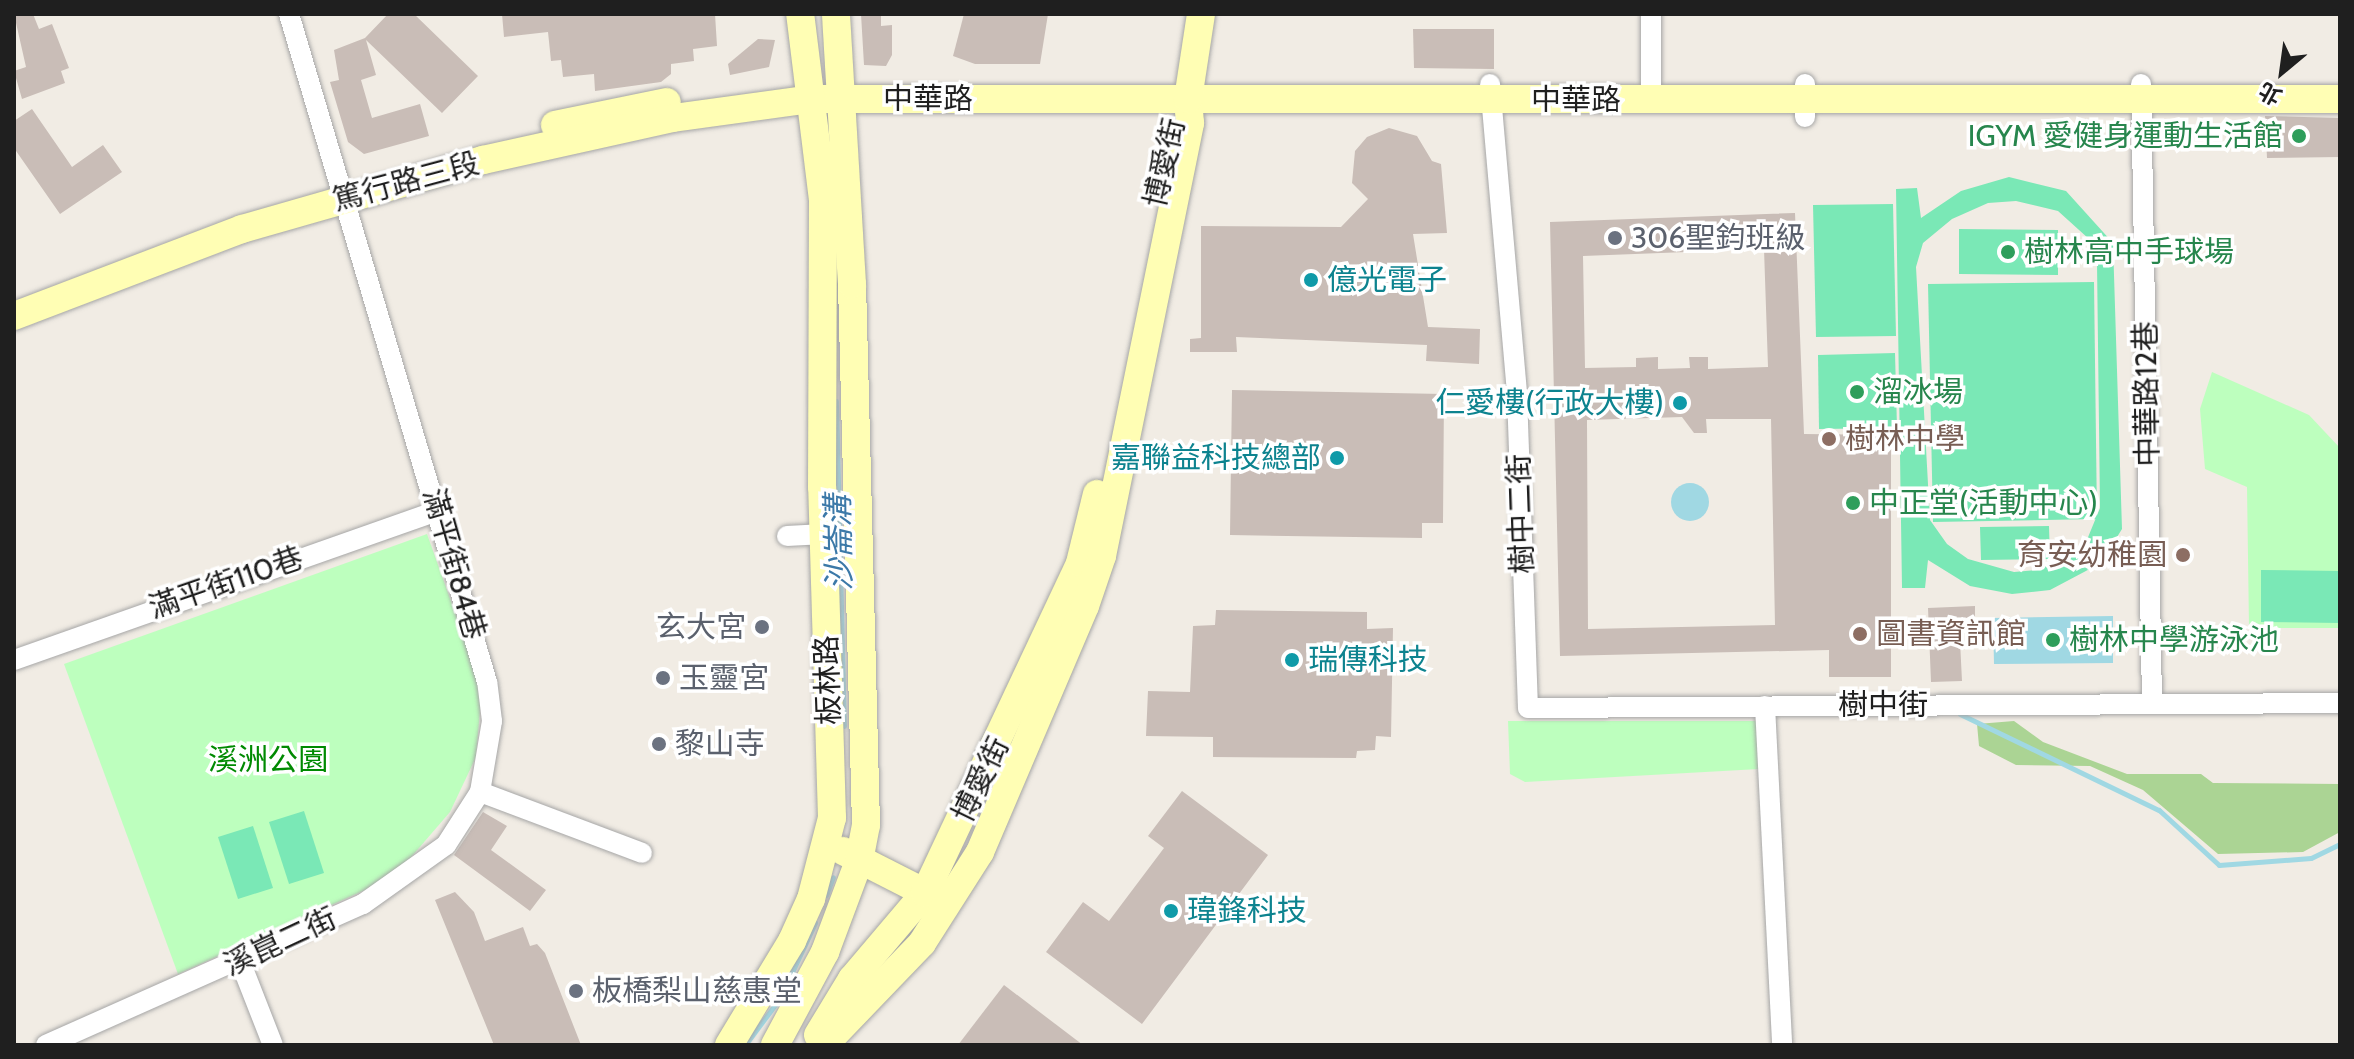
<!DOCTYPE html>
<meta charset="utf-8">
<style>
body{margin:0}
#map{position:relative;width:2354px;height:1059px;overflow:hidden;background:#f1ece4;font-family:Cabin,"Noto Sans TC",sans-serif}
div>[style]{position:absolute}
.forest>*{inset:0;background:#abd494}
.park>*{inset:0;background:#bdffbe}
.pitch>*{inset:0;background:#7ae8b6}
.water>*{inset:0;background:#a0d8e3}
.round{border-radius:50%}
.stream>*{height:5px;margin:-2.5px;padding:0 2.5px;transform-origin:2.5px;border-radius:2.5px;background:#a0d8e3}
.building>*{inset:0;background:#c9bdb7}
.roads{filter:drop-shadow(0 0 2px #a6a6a6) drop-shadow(0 0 2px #a6a6a6)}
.street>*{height:20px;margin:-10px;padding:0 10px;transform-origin:10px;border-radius:10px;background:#fff}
.secondary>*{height:28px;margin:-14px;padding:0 14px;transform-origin:14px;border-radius:14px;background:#fffeb4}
.dots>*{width:22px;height:22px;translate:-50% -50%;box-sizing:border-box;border:4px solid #fff;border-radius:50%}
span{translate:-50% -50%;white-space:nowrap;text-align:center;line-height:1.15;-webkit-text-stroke:7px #fff;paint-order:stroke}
.street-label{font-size:30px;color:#1f1f1f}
.leisure-label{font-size:30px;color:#27864d}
.right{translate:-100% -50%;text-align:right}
.left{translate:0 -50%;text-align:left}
.worship-label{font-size:30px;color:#5b616d}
.culture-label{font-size:30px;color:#0d838f}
.education-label{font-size:30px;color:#785e54}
.park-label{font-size:30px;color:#008a02}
.water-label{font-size:32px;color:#3c79a8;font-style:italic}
.frame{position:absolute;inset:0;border:16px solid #1f1f1f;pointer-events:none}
.north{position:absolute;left:2242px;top:32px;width:80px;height:80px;-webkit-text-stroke:6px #fff;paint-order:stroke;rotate:209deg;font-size:22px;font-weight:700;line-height:32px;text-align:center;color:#1f1f1f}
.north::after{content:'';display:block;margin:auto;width:28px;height:36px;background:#1f1f1f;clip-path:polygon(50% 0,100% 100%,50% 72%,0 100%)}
</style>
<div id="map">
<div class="forest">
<i style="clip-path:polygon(2014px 721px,2043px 742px,2127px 774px,2201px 774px,2213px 783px,2340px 784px,2340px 832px,2303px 852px,2218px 854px,2143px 790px,2090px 766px,2016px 765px,1979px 746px,1977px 724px)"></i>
</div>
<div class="park">
<i style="clip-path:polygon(2212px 372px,2309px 415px,2340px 448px,2340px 628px,2249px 628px,2247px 487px,2205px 469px,2200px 409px)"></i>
<i style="clip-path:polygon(427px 534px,482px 688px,476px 757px,450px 812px,394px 877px,178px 974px,64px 664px)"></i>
<i style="clip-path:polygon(1508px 721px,1757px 721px,1759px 769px,1525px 782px,1510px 774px)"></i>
</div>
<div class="pitch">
<i style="clip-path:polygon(evenodd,2009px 177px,2066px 191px,2113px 243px,2122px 529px,2101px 563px,2050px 590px,2012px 594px,1970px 586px,1928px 560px,1925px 588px,1902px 588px,1896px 189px,1917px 188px,1921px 218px,1961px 191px,2009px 177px,2016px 201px,2058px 211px,2089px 239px,2097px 263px,2100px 508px,2084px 547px,2038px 570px,2014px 572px,1968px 559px,1947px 544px,1930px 520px,1916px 267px,1923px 243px,1952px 219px,1988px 203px,2016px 201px)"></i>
<i style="clip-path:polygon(1893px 204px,1896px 336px,1816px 337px,1813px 205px)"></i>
<i style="clip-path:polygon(1959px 229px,2058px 230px,2058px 275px,1959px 274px)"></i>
<i style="clip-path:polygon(2094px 282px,2097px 519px,1933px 522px,1928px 284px)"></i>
<i style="clip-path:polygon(1895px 353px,1897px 428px,1819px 429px,1818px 355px)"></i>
<i style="clip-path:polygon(2049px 526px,2050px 559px,1981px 560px,1980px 527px)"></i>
<i style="clip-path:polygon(2261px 570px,2340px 571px,2340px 623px,2261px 622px)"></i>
<i style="clip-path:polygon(304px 811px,324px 873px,289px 884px,269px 822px)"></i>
<i style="clip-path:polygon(253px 826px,273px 888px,238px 899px,218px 837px)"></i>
</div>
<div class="water">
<i class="round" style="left:1671px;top:483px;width:38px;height:38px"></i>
<i style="clip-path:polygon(2113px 616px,2113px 663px,1994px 664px,1993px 618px)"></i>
</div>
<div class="stream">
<i style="left:836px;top:401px;width:325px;rotate:88.6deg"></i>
<i style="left:1960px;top:714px;width:221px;rotate:25.8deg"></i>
<i style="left:2159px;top:810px;width:81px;rotate:42.5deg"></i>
<i style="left:2219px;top:865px;width:92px;rotate:-4.4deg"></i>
<i style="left:2311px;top:858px;width:32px;rotate:-26deg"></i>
<i style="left:826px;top:895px;width:19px;rotate:-69deg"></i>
<i style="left:745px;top:1045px;width:59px;rotate:-53.3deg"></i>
<i style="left:780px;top:998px;width:83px;rotate:-65deg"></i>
</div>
<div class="building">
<i style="clip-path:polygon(14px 14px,33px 14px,39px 29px,52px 24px,69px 68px,61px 71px,65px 83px,22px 99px,14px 71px,26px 67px)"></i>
<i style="clip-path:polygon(388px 14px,414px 14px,478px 76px,442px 113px,366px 40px,376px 75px,361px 80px,372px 118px,420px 104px,429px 136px,364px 154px,348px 142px,330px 82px,339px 80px,334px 50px,365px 38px)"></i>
<i style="clip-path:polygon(502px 14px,715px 14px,717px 46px,693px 49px,694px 61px,671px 64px,671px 74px,661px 82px,595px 91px,594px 74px,563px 77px,561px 60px,551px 61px,548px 32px,504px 37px)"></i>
<i style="clip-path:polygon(861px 14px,881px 14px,881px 26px,892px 25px,892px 55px,886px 66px,864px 65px)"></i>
<i style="clip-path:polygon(964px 14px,1048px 14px,1040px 64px,975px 64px,953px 56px)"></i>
<i style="clip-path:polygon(1413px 29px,1494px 29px,1494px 69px,1414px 68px)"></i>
<i style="clip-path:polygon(758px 39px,775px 40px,769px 67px,730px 75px,728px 64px)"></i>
<i style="clip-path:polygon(32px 109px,72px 167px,103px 145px,122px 172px,60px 214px,14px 148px,14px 121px)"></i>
<i style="clip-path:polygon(2265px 116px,2340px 118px,2340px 157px,2267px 158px)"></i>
<i style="clip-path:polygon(1389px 128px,1417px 136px,1432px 161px,1441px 164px,1447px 233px,1413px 234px,1428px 327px,1480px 329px,1479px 364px,1426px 361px,1427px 345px,1236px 337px,1237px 352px,1190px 352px,1190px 339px,1201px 338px,1201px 226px,1341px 227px,1368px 199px,1352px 183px,1355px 151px,1367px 137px)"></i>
<i style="clip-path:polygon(evenodd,1795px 213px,1804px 434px,1891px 435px,1891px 677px,1829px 677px,1829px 650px,1560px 656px,1550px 222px,1795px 213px,1764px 249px,1768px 367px,1708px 369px,1708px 357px,1689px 357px,1690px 368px,1658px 369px,1658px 357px,1636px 358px,1636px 367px,1585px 368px,1583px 256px,1764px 249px,1795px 213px,1682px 417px,1694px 433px,1707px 433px,1706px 419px,1771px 419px,1775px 625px,1588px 629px,1587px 420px,1682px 417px)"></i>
<i style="clip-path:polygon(1232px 390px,1444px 394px,1443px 523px,1422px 523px,1422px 538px,1230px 535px)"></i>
<i style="clip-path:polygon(1975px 606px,1975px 620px,1959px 621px,1962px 681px,1931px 682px,1928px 608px)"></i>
<i style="clip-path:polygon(1216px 610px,1367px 612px,1367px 629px,1393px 628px,1391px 737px,1376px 736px,1375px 750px,1357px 751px,1356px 758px,1213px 757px,1213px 737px,1146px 736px,1148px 691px,1190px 692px,1193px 626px,1215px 625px)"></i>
<i style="clip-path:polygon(1182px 791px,1268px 855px,1142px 1024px,1046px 952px,1083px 902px,1109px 921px,1164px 848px,1148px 836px)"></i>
<i style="clip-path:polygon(483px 812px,507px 826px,491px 850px,546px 890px,530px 911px,454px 855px)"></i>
<i style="clip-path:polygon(455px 892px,474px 912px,485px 941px,523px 927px,530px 946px,537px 944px,545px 953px,581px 1045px,494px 1045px,435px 900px)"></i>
<i style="clip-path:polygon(1004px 985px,1083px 1045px,958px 1045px)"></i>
</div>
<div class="roads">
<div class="street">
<i style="left:1651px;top:14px;width:85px;rotate:90deg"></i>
<i style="left:1490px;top:84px;width:311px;rotate:85deg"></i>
<i style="left:1517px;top:394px;width:314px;rotate:88deg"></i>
<i style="left:1528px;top:708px;width:812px;rotate:-0.35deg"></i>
<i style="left:1805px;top:84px;width:33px;rotate:90deg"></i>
<i style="left:2141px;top:84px;width:620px;rotate:88.98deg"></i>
<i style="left:787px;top:536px;width:37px;rotate:-3deg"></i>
<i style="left:14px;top:660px;width:452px;rotate:-19.4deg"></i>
<i style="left:1765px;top:706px;width:339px;rotate:87.1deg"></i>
<i style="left:480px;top:792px;width:173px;rotate:20.6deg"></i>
<i style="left:240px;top:961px;width:90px;rotate:68.6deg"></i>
<i style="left:46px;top:1045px;width:347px;rotate:-24deg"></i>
<i style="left:363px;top:904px;width:102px;rotate:-35.4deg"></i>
<i style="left:446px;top:845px;width:63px;rotate:-57.3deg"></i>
<i style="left:480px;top:792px;width:72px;rotate:-80.4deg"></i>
<i style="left:492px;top:721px;width:39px;rotate:-97deg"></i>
<i style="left:487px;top:682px;width:697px;rotate:-106.51deg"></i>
</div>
<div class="secondary">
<i style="left:555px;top:125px;width:114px;rotate:-11.6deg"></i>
<i style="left:14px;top:316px;width:244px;rotate:-20.9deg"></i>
<i style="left:242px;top:229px;width:251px;rotate:-16deg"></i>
<i style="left:483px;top:160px;width:195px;rotate:-12.5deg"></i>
<i style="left:673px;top:118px;width:140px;rotate:-7.8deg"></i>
<i style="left:812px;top:99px;width:1528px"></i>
<i style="left:843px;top:851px;width:110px;rotate:27deg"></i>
<i style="left:818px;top:1035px;width:66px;rotate:-58.7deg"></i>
<i style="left:852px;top:979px;width:113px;rotate:-49.7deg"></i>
<i style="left:925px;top:893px;width:365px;rotate:-64.8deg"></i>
<i style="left:1080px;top:563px;width:71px;rotate:-76.2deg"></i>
<i style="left:729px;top:1045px;width:122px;rotate:-58.8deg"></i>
<i style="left:792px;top:941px;width:46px;rotate:-65.7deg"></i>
<i style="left:811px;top:899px;width:84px;rotate:-75.5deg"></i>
<i style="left:832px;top:818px;width:331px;rotate:-91.7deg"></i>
<i style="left:822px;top:487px;width:287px;rotate:-89.8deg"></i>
<i style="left:823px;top:200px;width:187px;rotate:-97deg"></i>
<i style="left:775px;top:1045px;width:106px;rotate:-61.7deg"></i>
<i style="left:825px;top:952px;width:97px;rotate:-69.5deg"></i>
<i style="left:859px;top:861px;width:37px;rotate:-79deg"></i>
<i style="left:866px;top:825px;width:541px;rotate:-91.48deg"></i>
<i style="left:852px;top:284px;width:270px;rotate:-93.4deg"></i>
<i style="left:824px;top:1045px;width:141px;rotate:-46.1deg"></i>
<i style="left:922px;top:943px;width:108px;rotate:-57.5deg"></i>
<i style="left:980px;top:852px;width:267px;rotate:-66.9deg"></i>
<i style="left:1085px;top:606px;width:53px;rotate:-71.2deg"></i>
<i style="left:1102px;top:556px;width:442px;rotate:-78.5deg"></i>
<i style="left:1190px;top:123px;width:24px;rotate:-95deg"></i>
<i style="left:1188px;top:99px;width:86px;rotate:-81.3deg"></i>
</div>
</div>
<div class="dots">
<i style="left:2299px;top:136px;background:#2e9e5b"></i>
<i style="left:1615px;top:238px;background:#6b7280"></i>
<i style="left:2008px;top:252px;background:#2e9e5b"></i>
<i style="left:1311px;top:280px;background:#0f9aa8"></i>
<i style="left:1857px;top:392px;background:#2e9e5b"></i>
<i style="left:1680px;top:403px;background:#0f9aa8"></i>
<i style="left:1829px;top:439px;background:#8d6e63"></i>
<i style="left:1337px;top:458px;background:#0f9aa8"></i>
<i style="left:1853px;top:503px;background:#2e9e5b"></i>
<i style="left:2183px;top:555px;background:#8d6e63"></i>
<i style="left:762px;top:627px;background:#6b7280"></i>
<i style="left:1860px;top:634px;background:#8d6e63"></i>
<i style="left:2053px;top:640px;background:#2e9e5b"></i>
<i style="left:1292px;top:660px;background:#0f9aa8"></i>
<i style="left:663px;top:678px;background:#6b7280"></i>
<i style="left:659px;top:744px;background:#6b7280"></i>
<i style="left:1171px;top:911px;background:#0f9aa8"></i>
<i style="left:576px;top:991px;background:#6b7280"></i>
</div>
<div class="street-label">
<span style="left:928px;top:99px">中華路</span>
<span style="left:1576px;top:100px">中華路</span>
<span style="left:1165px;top:163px;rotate:-77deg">博愛街</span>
<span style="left:406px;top:182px;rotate:-15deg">篤行路三段</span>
<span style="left:2147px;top:394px;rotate:-91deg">中華路12巷</span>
<span style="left:1521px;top:514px;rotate:-92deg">樹中二街</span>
<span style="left:454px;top:564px;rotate:74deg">滿平街84巷</span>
<span style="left:226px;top:583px;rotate:-19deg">滿平街110巷</span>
<span style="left:828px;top:680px;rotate:-92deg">板林路</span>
<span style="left:1883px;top:705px">樹中街</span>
<span style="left:981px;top:780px;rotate:-64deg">博愛街</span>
<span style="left:280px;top:942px;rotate:-25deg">溪崑二街</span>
</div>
<div class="leisure-label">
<span class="right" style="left:2283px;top:136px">IGYM 愛健身運動生活館</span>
<span class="left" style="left:2024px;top:252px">樹林高中手球場</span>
<span class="left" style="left:1873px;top:392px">溜冰場</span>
<span class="left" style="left:1869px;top:503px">中正堂(活動中心)</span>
<span class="left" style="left:2069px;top:640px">樹林中學游泳池</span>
</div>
<div class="worship-label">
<span class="left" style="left:1631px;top:238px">306聖鈞班級</span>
<span class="right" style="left:746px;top:627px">玄大宮</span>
<span class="left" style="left:679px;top:678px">玉靈宮</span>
<span class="left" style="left:675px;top:744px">黎山寺</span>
<span class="left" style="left:592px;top:991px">板橋梨山慈惠堂</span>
</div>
<div class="culture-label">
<span class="left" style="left:1327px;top:280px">億光電子</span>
<span class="right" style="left:1664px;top:403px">仁愛樓(行政大樓)</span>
<span class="right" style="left:1321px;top:458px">嘉聯益科技總部</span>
<span class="left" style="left:1308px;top:660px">瑞傳科技</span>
<span class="left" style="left:1187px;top:911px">瑋鋒科技</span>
</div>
<div class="education-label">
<span class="left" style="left:1845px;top:439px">樹林中學</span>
<span class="right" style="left:2167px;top:555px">育安幼稚園</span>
<span class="left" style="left:1876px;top:634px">圖書資訊館</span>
</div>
<div class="park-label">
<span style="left:268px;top:760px">溪洲公園</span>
</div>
<div class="water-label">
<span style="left:839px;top:543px;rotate:-91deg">沙崙溝</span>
</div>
<div class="frame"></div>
<div class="north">北</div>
</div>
